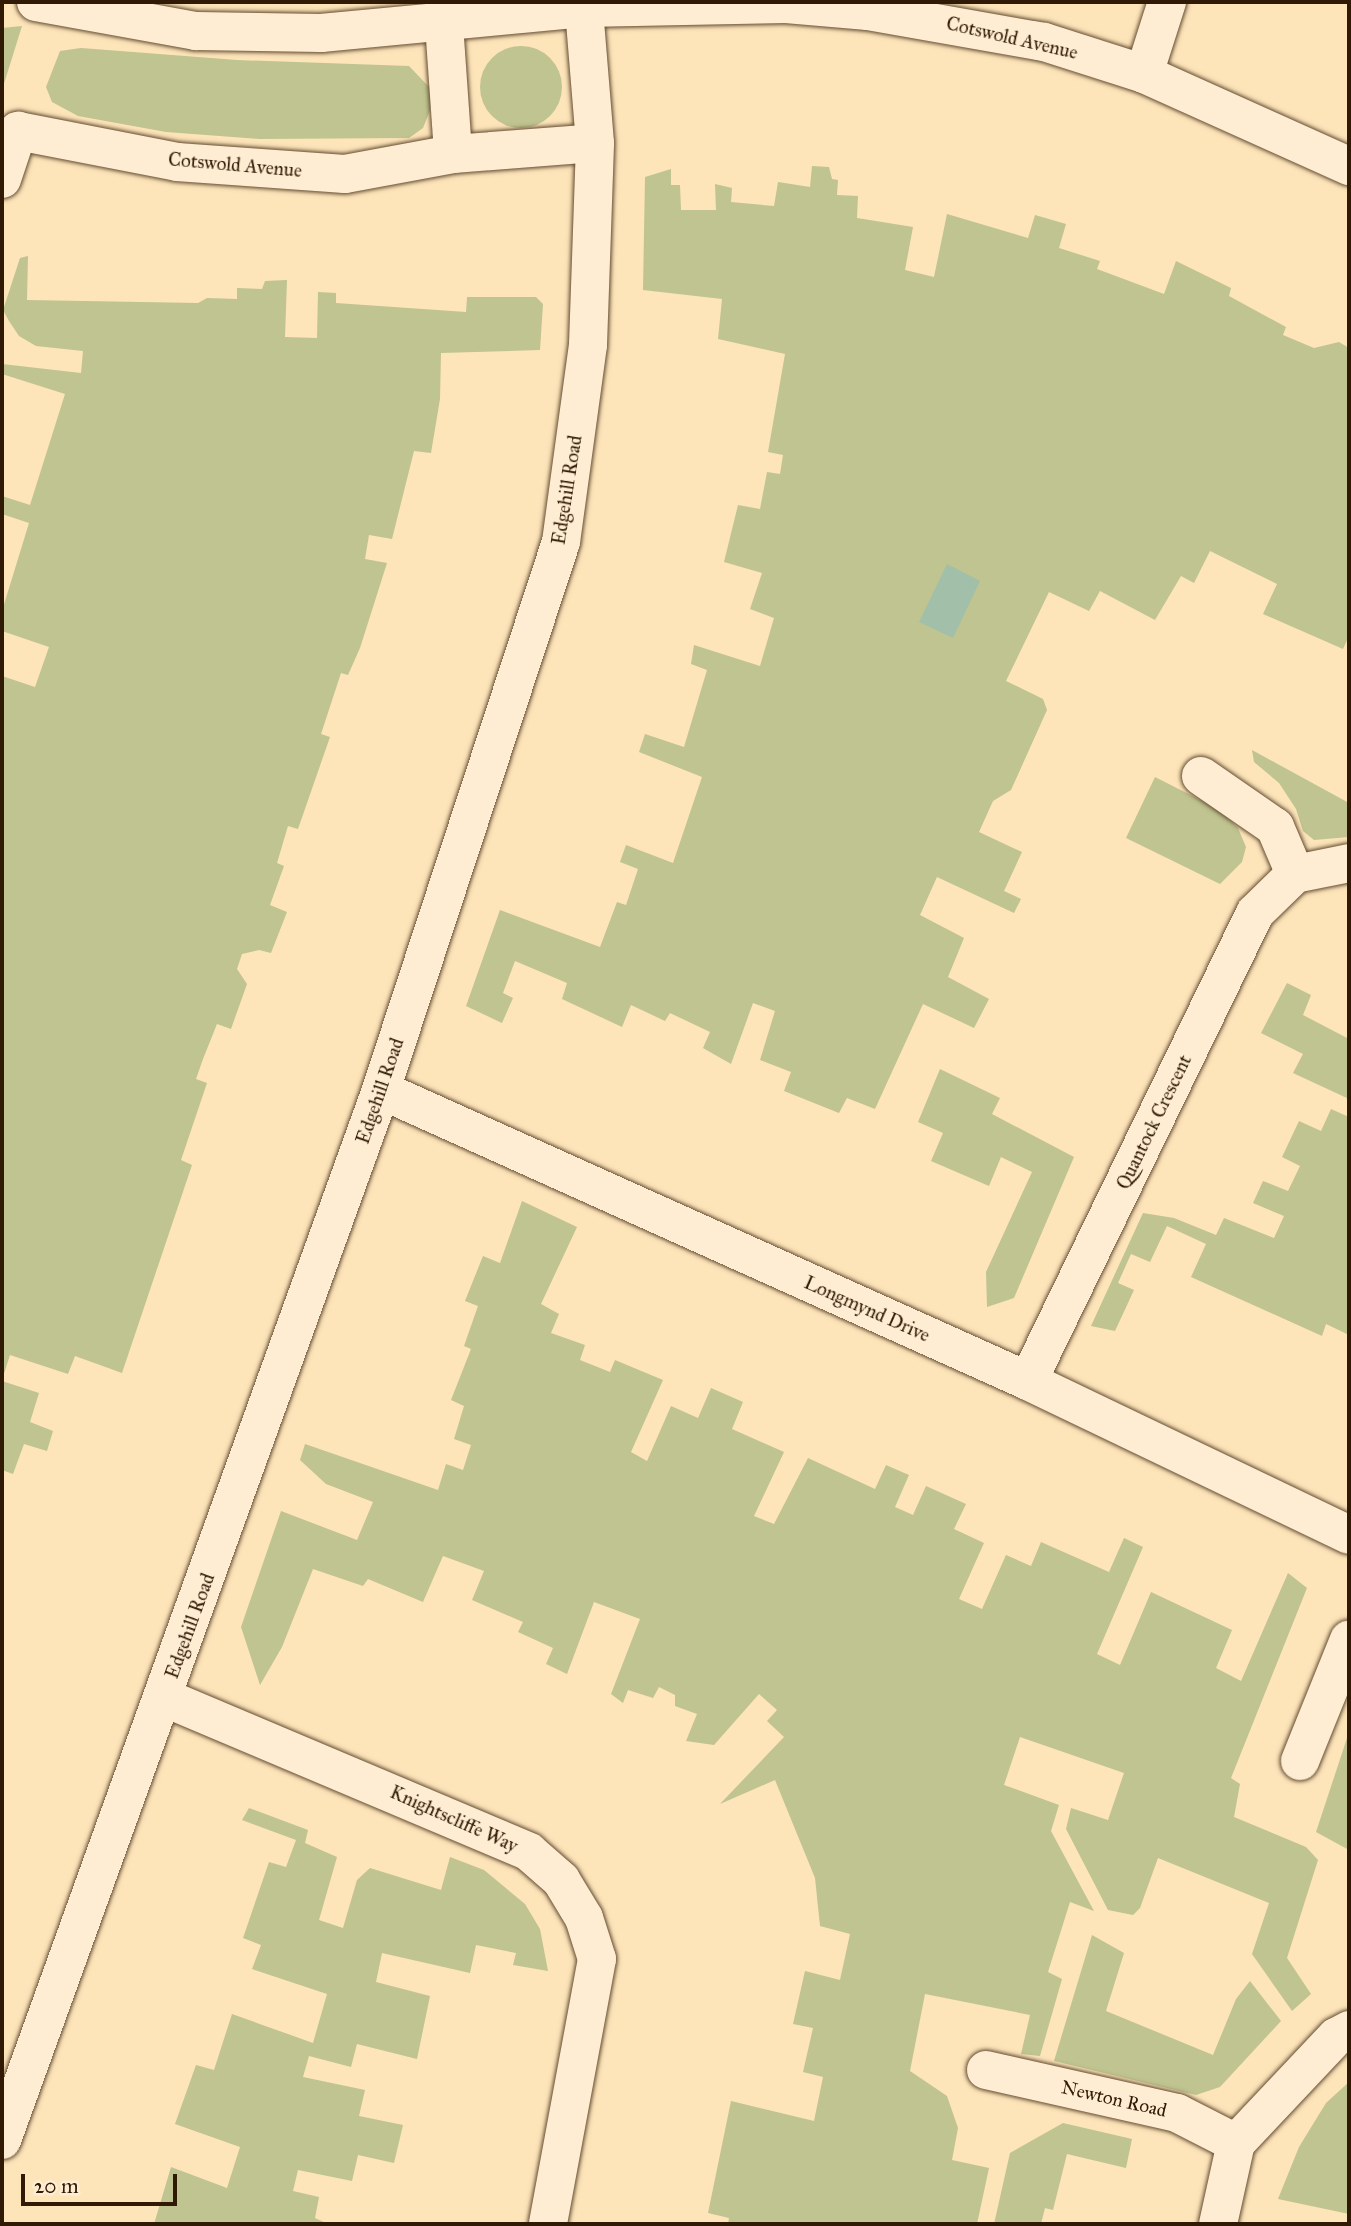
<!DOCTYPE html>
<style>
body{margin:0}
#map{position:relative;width:1351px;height:2226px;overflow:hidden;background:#fde4b9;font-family:"IM FELL Great Primer",serif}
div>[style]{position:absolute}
.green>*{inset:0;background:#bfc490}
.round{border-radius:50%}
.water>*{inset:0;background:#a1bfa9}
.roads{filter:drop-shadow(0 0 2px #634c32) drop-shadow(0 0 2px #634c32)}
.street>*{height:38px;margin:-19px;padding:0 19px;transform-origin:19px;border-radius:19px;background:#feedd2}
span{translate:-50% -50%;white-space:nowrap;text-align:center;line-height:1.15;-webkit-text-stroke:6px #feedd2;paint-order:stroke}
.street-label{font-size:19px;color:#301905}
.frame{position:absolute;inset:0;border:4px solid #301905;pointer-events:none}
.scale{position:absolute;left:21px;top:2174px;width:156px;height:32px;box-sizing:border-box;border:4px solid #301905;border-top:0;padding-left:9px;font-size:21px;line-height:24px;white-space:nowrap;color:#301905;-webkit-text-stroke:5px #feedd2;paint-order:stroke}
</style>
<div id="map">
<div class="green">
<i style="clip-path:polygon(22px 26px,2px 90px,2px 28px)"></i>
<i class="round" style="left:480px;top:46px;width:82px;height:82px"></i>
<i style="clip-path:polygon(81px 48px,237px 60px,409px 66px,431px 89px,431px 108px,423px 128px,409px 138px,259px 139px,166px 132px,78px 116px,52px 102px,46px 87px,60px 51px)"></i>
<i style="clip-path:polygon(812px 166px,829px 167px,832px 179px,838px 180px,837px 195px,858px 196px,857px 218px,913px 227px,905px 270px,934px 277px,947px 214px,1028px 238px,1035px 215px,1066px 224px,1059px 248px,1100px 261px,1097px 269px,1164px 294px,1176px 261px,1231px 288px,1229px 296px,1286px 327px,1283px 335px,1314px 348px,1339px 342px,1349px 348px,1349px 636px,1343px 649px,1263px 614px,1277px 584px,1210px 551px,1194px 583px,1181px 576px,1155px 620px,1100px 591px,1089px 611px,1049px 592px,1006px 681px,1043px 699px,1047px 710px,1011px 790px,993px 801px,979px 832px,1022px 852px,1004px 891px,1021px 899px,1014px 913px,937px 877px,920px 915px,964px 938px,948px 977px,989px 999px,974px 1028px,923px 1004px,875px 1109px,847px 1098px,839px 1113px,784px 1091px,791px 1072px,760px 1060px,775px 1011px,753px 1003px,731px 1064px,703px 1048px,710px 1032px,670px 1013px,665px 1021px,631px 1005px,622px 1027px,562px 999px,567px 983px,515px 961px,503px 993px,513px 998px,502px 1023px,466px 1006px,500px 910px,600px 947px,617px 902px,626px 905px,638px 869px,620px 862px,626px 845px,673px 863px,702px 777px,639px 752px,645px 734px,684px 747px,707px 670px,691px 664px,694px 645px,760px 666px,774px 618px,750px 609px,762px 573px,724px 562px,738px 505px,760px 509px,767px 472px,780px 474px,783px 455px,768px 452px,785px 354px,718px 339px,722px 299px,643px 290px,645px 177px,671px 169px,671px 185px,680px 185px,681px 210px,716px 210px,715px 184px,732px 188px,731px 202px,774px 206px,778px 182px,810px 187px)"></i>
<i style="clip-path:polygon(28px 256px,27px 300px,198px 303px,207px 298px,237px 299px,237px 288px,262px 289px,265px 281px,287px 280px,285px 337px,317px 338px,318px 292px,336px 293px,336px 303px,466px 312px,467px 297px,536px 297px,543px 304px,540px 350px,441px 353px,440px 399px,431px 453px,414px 451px,392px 539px,369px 535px,365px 559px,387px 563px,360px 648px,348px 675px,341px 673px,321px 734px,330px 737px,298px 829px,288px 826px,277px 863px,284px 866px,270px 905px,287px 912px,271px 953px,259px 950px,242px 954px,237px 969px,247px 984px,231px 1029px,217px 1024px,203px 1059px,196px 1079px,207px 1083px,181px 1160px,192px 1165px,122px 1373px,75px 1356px,68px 1374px,10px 1355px,2px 1380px,2px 676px,35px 687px,49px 647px,2px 631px,2px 611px,29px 523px,2px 514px,2px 496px,30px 505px,65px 394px,2px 374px,2px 364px,81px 373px,83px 351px,36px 346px,19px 336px,9px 321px,3px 310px,20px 258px)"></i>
<i style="clip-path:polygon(1252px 750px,1349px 803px,1349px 837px,1314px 840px,1303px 831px,1296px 809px,1279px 783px,1254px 762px)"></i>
<i style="clip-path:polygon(1155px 777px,1220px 810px,1238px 828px,1246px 847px,1242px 862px,1220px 884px,1126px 838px)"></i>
<i style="clip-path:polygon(1287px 983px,1311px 995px,1303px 1015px,1349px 1039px,1349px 1099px,1293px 1073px,1303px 1054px,1261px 1033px)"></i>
<i style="clip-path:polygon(940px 1069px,1000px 1098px,992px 1114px,1074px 1157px,1014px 1298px,987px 1307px,986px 1272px,1032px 1172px,1001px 1157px,989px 1186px,931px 1161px,943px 1133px,918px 1122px)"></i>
<i style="clip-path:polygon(1331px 1109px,1349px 1117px,1349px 1335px,1326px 1324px,1322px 1336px,1191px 1277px,1206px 1244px,1167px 1226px,1150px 1262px,1131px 1254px,1118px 1283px,1134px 1290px,1115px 1331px,1091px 1326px,1143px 1213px,1174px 1218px,1216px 1235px,1224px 1218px,1274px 1238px,1284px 1216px,1253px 1203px,1263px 1181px,1288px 1191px,1300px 1166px,1282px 1157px,1299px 1121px,1321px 1131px)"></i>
<i style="clip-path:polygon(522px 1201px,577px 1227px,541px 1304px,559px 1314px,551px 1333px,585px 1345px,580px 1360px,610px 1372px,615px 1360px,663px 1380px,631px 1452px,647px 1461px,671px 1406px,698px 1418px,711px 1388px,743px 1402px,732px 1429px,784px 1452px,754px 1516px,774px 1524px,808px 1458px,875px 1489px,886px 1465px,909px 1475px,895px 1507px,913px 1515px,926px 1486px,966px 1504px,954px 1529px,984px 1543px,959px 1599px,982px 1609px,1006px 1555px,1031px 1566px,1041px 1542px,1109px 1572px,1124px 1538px,1143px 1547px,1097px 1654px,1120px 1665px,1151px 1592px,1232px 1630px,1216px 1668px,1241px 1681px,1288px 1573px,1307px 1588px,1231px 1778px,1240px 1784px,1234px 1817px,1306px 1847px,1318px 1860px,1287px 1958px,1311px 1994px,1292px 2011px,1252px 1954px,1269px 1903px,1158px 1858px,1140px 1908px,1133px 1915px,1108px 1910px,1066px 1829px,1071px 1808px,1108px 1820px,1124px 1773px,1020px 1737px,1004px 1785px,1059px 1805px,1051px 1831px,1094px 1911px,1070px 1902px,1048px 1972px,1062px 1979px,1040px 2056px,1021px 2054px,1030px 2015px,925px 1994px,910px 2071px,947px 2096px,958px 2128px,952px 2160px,989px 2168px,977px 2224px,728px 2224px,729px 2218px,708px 2213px,731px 2101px,814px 2121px,823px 2077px,803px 2072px,813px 2028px,793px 2024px,805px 1971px,840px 1980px,850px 1934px,820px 1926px,815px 1878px,775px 1780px,720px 1804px,784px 1737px,767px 1721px,777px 1710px,759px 1694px,714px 1745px,686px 1741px,697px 1714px,675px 1706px,675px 1695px,659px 1687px,653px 1698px,628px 1690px,623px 1703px,611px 1694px,640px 1619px,594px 1602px,567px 1674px,546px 1664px,553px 1648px,518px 1632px,523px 1622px,472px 1600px,484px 1571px,443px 1556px,423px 1602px,368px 1579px,363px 1586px,313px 1569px,282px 1647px,260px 1685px,241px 1627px,281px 1511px,357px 1540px,373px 1502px,326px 1484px,300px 1460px,305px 1444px,438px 1490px,446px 1464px,463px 1470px,471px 1445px,454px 1439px,464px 1406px,451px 1400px,471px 1349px,464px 1346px,478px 1306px,465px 1301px,483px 1256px,500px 1263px)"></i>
<i style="clip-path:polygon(2px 1381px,39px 1393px,30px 1422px,53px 1431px,47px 1451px,24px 1444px,13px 1474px,2px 1470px)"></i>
<i style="clip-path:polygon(1349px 1732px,1349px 1850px,1316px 1832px)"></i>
<i style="clip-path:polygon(249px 1808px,308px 1830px,305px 1843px,337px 1857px,319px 1920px,343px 1928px,357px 1880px,370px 1868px,441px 1890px,450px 1857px,484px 1870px,525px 1904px,540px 1929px,548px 1971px,513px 1965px,516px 1953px,476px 1945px,470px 1973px,382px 1953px,376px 1982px,430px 1996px,417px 2059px,357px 2044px,351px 2067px,309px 2056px,303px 2077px,365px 2090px,359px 2116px,403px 2125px,394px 2163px,358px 2155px,352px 2181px,298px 2170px,293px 2191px,319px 2197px,315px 2218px,328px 2224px,154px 2224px,171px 2167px,227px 2188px,240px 2147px,175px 2124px,196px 2065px,214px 2070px,232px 2014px,313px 2043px,327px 1994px,252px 1969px,261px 1945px,243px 1938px,269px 1862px,286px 1867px,296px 1840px,242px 1820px)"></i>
<i style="clip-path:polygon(1092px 1935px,1124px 1953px,1106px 2011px,1213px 2055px,1236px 1999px,1250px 1981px,1281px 2021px,1220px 2087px,1196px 2095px,1054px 2061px)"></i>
<i style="clip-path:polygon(1349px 2082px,1349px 2214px,1278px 2199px,1299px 2147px,1326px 2103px)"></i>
<i style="clip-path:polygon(1063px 2123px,1132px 2139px,1126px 2168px,1067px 2154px,1053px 2210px,1045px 2208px,1041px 2224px,994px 2224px,1010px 2153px)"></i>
</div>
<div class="water">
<i style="clip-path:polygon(947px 564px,980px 581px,953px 638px,919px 622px)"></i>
</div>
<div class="roads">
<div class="street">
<i style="left:36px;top:2px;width:163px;rotate:10.3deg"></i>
<i style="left:196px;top:31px;width:125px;rotate:0.9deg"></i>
<i style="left:321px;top:33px;width:264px;rotate:-5.4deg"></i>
<i style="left:584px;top:8px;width:202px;rotate:-1.1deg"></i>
<i style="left:786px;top:4px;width:82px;rotate:4.9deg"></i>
<i style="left:868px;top:11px;width:179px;rotate:10deg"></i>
<i style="left:1044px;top:42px;width:105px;rotate:17.7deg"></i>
<i style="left:1144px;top:74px;width:225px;rotate:24.2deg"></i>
<i style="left:444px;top:24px;width:130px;rotate:86deg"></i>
<i style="left:1144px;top:74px;width:76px;rotate:-72.3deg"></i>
<i style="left:2px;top:179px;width:51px;rotate:-71.6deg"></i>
<i style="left:18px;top:131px;width:162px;rotate:11deg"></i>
<i style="left:177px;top:162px;width:168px;rotate:4.1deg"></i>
<i style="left:345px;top:174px;width:110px;rotate:-10.5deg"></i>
<i style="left:453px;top:154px;width:142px;rotate:-4.4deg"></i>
<i style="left:1201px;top:776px;width:90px;rotate:34.6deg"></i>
<i style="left:1275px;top:827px;width:51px;rotate:66.9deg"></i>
<i style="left:381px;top:1090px;width:709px;rotate:24.22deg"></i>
<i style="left:1028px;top:1381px;width:356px;rotate:25.6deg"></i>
<i style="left:1028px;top:1381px;width:520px;rotate:-64.12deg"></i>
<i style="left:1255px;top:913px;width:56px;rotate:-44.3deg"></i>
<i style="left:1295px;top:874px;width:55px;rotate:-11.5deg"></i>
<i style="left:165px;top:1698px;width:395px;rotate:22.9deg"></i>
<i style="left:529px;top:1852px;width:43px;rotate:41.2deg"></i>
<i style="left:561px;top:1880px;width:44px;rotate:58.8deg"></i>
<i style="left:584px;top:1918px;width:43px;rotate:72.4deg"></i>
<i style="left:597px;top:1959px;width:269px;rotate:100.5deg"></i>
<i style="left:1300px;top:1761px;width:131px;rotate:-68deg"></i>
<i style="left:986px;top:2070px;width:196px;rotate:12.7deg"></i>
<i style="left:1177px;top:2113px;width:66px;rotate:27deg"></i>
<i style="left:2px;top:2140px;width:1116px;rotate:-70.15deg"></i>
<i style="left:381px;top:1090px;width:577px;rotate:-71.82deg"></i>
<i style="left:561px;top:542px;width:199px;rotate:-82.2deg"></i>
<i style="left:588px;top:345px;width:202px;rotate:-88deg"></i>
<i style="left:595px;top:143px;width:135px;rotate:-94.7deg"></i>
<i style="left:1218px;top:2224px;width:83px;rotate:-77.5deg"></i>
<i style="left:1236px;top:2143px;width:146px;rotate:-46.7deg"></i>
<i style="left:1336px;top:2037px;width:15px;rotate:-28deg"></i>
</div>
</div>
<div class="street-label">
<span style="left:1012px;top:38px;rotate:13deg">Cotswold Avenue</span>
<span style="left:235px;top:165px;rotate:5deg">Cotswold Avenue</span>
<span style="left:567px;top:490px;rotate:-81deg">Edgehill Road</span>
<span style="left:380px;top:1091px;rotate:-71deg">Edgehill Road</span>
<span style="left:1154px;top:1122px;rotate:-64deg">Quantock Crescent</span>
<span style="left:867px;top:1309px;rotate:24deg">Longmynd Drive</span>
<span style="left:190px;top:1626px;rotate:-70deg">Edgehill Road</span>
<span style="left:454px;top:1819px;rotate:24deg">Knightscliffe Way</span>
<span style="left:1114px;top:2099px;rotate:13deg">Newton Road</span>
</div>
<div class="frame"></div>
<div class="scale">20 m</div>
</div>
